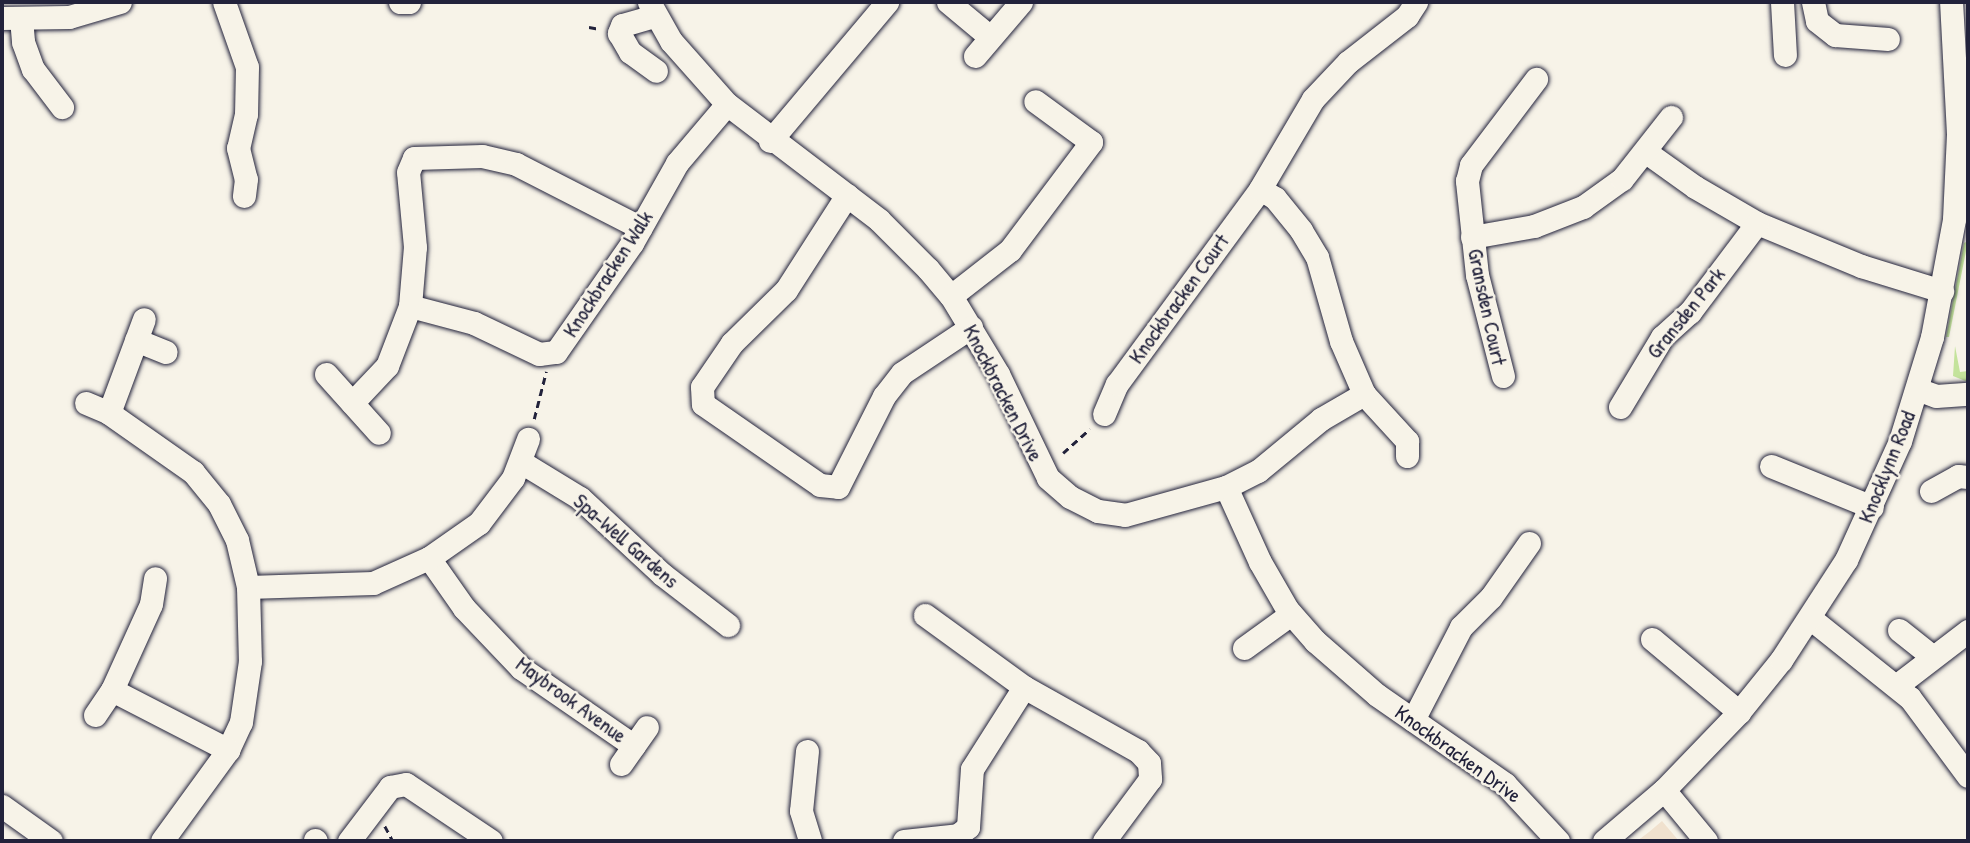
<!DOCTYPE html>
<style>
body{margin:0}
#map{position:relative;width:1970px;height:843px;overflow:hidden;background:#f7f3e8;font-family:"Patrick Hand",sans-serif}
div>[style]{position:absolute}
.built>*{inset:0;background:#f0e1ce}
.green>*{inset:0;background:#c4e39b}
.path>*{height:2.5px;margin-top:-1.25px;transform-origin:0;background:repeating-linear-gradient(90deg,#22223b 0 7px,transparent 0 12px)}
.roads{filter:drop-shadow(0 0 2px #22223b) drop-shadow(0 0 2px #22223b)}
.minor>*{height:23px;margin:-11.5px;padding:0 11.5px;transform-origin:11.5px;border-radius:11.5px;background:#f7f3e8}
span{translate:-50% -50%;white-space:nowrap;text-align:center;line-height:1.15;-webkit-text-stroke:5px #f7f3e8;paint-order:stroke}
.street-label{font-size:21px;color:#22223b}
.frame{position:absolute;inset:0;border:4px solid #22223b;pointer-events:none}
</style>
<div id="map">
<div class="built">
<i style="clip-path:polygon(1662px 821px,1679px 841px,1637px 841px,1649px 832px)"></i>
</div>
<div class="green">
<i style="clip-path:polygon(1968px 241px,1949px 337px,1946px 337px,1964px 243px)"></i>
<i style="clip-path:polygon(1955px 346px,1960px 372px,1968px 371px,1968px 382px,1953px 376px)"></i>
</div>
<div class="path">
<i style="left:589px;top:27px;width:11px;rotate:10deg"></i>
<i style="left:534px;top:419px;width:49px;rotate:-75.7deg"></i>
<i style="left:1063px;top:453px;width:36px;rotate:-42deg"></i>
<i style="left:385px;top:826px;width:17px;rotate:62deg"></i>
</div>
<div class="roads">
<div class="minor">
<i style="left:224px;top:2px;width:69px;rotate:70.5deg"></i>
<i style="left:247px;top:67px;width:47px;rotate:91.2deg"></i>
<i style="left:246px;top:114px;width:35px;rotate:103deg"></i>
<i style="left:238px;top:148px;width:32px;rotate:76deg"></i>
<i style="left:246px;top:179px;width:17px;rotate:97deg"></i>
<i style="left:400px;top:2px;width:9px"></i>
<i style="left:649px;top:2px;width:45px;rotate:60.6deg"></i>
<i style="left:671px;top:41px;width:84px;rotate:48.4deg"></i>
<i style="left:727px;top:104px;width:191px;rotate:37.3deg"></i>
<i style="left:879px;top:220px;width:69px;rotate:45deg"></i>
<i style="left:928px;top:269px;width:35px;rotate:50deg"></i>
<i style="left:951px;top:296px;width:91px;rotate:58.9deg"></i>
<i style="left:998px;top:374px;width:115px;rotate:64.3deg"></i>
<i style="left:1048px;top:478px;width:29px;rotate:41deg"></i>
<i style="left:1070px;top:497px;width:31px;rotate:27deg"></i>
<i style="left:1098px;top:511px;width:27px;rotate:8deg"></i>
<i style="left:1125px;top:515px;width:105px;rotate:-15.5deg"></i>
<i style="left:1226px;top:487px;width:82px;rotate:65.6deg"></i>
<i style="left:1260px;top:562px;width:54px;rotate:60.1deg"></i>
<i style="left:1287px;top:609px;width:43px;rotate:48.8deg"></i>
<i style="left:1315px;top:641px;width:82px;rotate:41.1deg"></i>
<i style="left:1377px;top:695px;width:156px;rotate:34.8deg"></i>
<i style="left:1505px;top:784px;width:78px;rotate:47.1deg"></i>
<i style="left:948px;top:2px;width:55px;rotate:39.8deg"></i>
<i style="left:1782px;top:2px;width:53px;rotate:86.8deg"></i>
<i style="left:1813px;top:2px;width:19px;rotate:78deg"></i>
<i style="left:1817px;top:21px;width:23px;rotate:38deg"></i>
<i style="left:1835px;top:35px;width:53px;rotate:4.3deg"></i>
<i style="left:654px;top:16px;width:33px;rotate:164deg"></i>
<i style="left:622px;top:25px;width:9px;rotate:111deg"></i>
<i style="left:619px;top:33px;width:22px;rotate:60deg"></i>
<i style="left:630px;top:52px;width:32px;rotate:36deg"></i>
<i style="left:2px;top:18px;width:67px;rotate:-0.9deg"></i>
<i style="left:69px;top:17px;width:53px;rotate:-16.4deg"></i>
<i style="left:21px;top:18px;width:24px;rotate:85deg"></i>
<i style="left:23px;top:42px;width:29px;rotate:70deg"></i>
<i style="left:33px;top:69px;width:48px;rotate:52.7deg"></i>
<i style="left:975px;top:56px;width:71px;rotate:-49.6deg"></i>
<i style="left:770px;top:141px;width:182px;rotate:-49.9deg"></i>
<i style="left:1646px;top:152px;width:60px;rotate:35.5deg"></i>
<i style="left:1695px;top:187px;width:72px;rotate:30.1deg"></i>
<i style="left:1757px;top:223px;width:113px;rotate:22.5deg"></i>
<i style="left:1861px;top:266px;width:85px;rotate:17.2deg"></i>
<i style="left:847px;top:195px;width:113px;rotate:122.7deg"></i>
<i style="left:786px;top:290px;width:76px;rotate:135.5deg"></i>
<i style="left:732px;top:343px;width:53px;rotate:124.3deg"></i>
<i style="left:702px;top:387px;width:17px;rotate:87deg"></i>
<i style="left:703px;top:404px;width:142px;rotate:34.7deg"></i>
<i style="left:820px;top:485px;width:18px;rotate:6deg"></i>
<i style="left:838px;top:487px;width:102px;rotate:-63.2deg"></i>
<i style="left:884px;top:396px;width:29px;rotate:-52deg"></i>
<i style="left:902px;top:373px;width:83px;rotate:-33.7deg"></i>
<i style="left:1472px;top:237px;width:63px;rotate:-10.1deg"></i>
<i style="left:1534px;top:226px;width:53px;rotate:-21.2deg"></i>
<i style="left:1583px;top:207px;width:48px;rotate:-35.7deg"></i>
<i style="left:1622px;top:179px;width:79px;rotate:-51.7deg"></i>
<i style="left:951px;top:296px;width:75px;rotate:-37.9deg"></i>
<i style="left:1010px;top:250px;width:135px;rotate:-53.1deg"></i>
<i style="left:1091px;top:142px;width:69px;rotate:-143.8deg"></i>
<i style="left:410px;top:306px;width:66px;rotate:14.9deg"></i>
<i style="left:474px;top:323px;width:72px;rotate:25.5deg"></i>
<i style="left:539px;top:354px;width:17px;rotate:-7deg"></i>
<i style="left:556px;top:352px;width:133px;rotate:-55.1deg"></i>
<i style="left:632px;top:243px;width:92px;rotate:-60.6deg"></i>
<i style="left:677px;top:163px;width:77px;rotate:-49.7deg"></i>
<i style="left:136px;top:340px;width:32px;rotate:22deg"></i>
<i style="left:326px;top:374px;width:79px;rotate:48.1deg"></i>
<i style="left:1503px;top:376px;width:104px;rotate:-104.4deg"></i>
<i style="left:1477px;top:275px;width:95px;rotate:-96.1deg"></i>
<i style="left:1467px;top:181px;width:16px;rotate:-76deg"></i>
<i style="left:1471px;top:165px;width:108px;rotate:-52.9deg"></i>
<i style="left:1917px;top:389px;width:20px;rotate:20deg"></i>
<i style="left:1936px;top:396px;width:32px;rotate:-4deg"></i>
<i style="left:1364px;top:394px;width:64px;rotate:47.5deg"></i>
<i style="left:1407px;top:441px;width:15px;rotate:90deg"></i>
<i style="left:86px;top:403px;width:25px;rotate:23deg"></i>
<i style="left:109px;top:413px;width:103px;rotate:35.1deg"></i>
<i style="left:193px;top:472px;width:41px;rotate:50.9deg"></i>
<i style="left:219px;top:504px;width:40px;rotate:63.4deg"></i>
<i style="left:237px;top:540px;width:48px;rotate:76.8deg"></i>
<i style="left:248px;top:587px;width:74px;rotate:88.5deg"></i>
<i style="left:250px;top:661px;width:62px;rotate:98.4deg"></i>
<i style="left:241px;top:722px;width:31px;rotate:115deg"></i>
<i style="left:228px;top:750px;width:112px;rotate:126deg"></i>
<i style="left:352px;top:403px;width:51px;rotate:-46.6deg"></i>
<i style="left:387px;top:366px;width:64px;rotate:-69deg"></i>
<i style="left:410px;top:306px;width:59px;rotate:-85.2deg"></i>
<i style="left:415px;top:247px;width:75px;rotate:-95.3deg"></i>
<i style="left:408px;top:172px;width:15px;rotate:-67deg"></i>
<i style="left:414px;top:158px;width:68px;rotate:-1.7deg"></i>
<i style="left:482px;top:156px;width:35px;rotate:13deg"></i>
<i style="left:516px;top:164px;width:140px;rotate:27.1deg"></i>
<i style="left:1620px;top:407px;width:82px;rotate:-59deg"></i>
<i style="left:1662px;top:337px;width:38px;rotate:-42deg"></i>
<i style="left:1690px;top:312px;width:111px;rotate:-53deg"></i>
<i style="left:109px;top:413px;width:100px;rotate:-69.6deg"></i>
<i style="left:1104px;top:414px;width:33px;rotate:-67deg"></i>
<i style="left:1117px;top:384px;width:242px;rotate:-53.7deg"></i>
<i style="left:1260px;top:189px;width:104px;rotate:-59.5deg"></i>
<i style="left:1313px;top:99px;width:51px;rotate:-46.6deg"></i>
<i style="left:1348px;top:62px;width:75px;rotate:-37.9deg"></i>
<i style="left:1407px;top:16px;width:17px;rotate:-57deg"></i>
<i style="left:521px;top:462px;width:69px;rotate:31.4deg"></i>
<i style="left:580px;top:498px;width:113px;rotate:42.9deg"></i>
<i style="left:663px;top:575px;width:82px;rotate:37.6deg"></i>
<i style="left:1771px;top:466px;width:109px;rotate:22.1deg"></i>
<i style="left:1226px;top:487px;width:36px;rotate:-27deg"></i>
<i style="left:1258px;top:471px;width:82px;rotate:-39.5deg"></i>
<i style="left:1321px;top:419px;width:50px;rotate:-30.2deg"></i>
<i style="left:1364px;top:394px;width:58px;rotate:-113.5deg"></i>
<i style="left:1341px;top:341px;width:87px;rotate:-105.9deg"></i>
<i style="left:1317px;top:257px;width:31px;rotate:-121deg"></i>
<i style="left:1301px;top:230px;width:41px;rotate:-129.1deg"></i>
<i style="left:1275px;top:198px;width:17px;rotate:-149deg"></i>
<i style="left:1931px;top:491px;width:31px;rotate:-29deg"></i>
<i style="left:1958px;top:476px;width:10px;rotate:6deg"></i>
<i style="left:429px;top:558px;width:61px;rotate:55deg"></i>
<i style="left:464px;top:608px;width:83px;rotate:46.5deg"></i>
<i style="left:521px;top:668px;width:137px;rotate:34.6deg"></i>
<i style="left:248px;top:587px;width:125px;rotate:-1.8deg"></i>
<i style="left:373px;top:583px;width:61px;rotate:-24.1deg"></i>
<i style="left:429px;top:558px;width:61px;rotate:-35deg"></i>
<i style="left:479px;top:523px;width:56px;rotate:-52.9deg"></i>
<i style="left:513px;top:478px;width:42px;rotate:-69deg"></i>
<i style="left:925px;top:615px;width:122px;rotate:36deg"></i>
<i style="left:1024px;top:687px;width:131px;rotate:29.3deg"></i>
<i style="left:1138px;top:751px;width:16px;rotate:47deg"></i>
<i style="left:1149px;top:763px;width:16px;rotate:86deg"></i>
<i style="left:1150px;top:779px;width:77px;rotate:126.6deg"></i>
<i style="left:1810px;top:618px;width:128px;rotate:38.7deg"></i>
<i style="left:1910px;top:698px;width:97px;rotate:53.4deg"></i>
<i style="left:1899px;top:630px;width:43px;rotate:38.5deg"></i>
<i style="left:1652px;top:639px;width:114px;rotate:40deg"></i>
<i style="left:1244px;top:648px;width:58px;rotate:-35.9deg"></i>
<i style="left:1896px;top:686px;width:91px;rotate:-37.4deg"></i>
<i style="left:112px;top:690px;width:131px;rotate:27.3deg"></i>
<i style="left:95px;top:715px;width:30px;rotate:-56deg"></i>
<i style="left:112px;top:690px;width:94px;rotate:-65.6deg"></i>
<i style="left:151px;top:604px;width:26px;rotate:-81deg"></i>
<i style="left:1413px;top:720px;width:105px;rotate:-62.7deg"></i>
<i style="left:1461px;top:627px;width:42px;rotate:-45deg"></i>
<i style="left:1491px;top:597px;width:66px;rotate:-54.9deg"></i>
<i style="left:807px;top:751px;width:60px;rotate:95.7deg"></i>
<i style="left:801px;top:811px;width:31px;rotate:73deg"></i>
<i style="left:621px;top:764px;width:45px;rotate:-54.9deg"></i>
<i style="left:1664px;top:790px;width:66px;rotate:50.5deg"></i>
<i style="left:2px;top:806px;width:60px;rotate:35.5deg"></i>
<i style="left:315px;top:840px;width:1px;rotate:45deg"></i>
<i style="left:349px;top:841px;width:68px;rotate:-52.8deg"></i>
<i style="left:390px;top:787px;width:16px;rotate:-11deg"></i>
<i style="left:406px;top:784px;width:102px;rotate:33.8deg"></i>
<i style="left:904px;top:841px;width:54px;rotate:-6.3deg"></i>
<i style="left:958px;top:835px;width:13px;rotate:-39deg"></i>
<i style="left:968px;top:827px;width:58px;rotate:-86.1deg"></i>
<i style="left:972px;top:769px;width:97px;rotate:-57.6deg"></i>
<i style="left:1604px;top:841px;width:79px;rotate:-40.4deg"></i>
<i style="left:1664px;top:790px;width:108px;rotate:-46.1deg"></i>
<i style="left:1739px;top:712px;width:67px;rotate:-51.1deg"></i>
<i style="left:1781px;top:660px;width:119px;rotate:-57deg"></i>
<i style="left:1846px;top:560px;width:131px;rotate:-65.6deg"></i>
<i style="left:1900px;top:441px;width:109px;rotate:-72.9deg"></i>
<i style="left:1932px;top:337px;width:120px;rotate:-79.4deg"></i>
<i style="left:1954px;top:219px;width:85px;rotate:-87.3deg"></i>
<i style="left:1958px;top:134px;width:132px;rotate:-93deg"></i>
</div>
</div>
<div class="street-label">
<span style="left:608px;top:274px;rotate:-57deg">Knockbracken Walk</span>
<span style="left:1179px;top:299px;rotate:-54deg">Knockbracken Court</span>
<span style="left:1487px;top:307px;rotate:78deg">Gransden Court</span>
<span style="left:1686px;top:313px;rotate:-51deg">Gransden Park</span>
<span style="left:1003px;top:393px;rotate:63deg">Knockbracken Drive</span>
<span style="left:1887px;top:467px;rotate:-68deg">Knocklynn Road</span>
<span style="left:626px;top:541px;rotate:41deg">Spa-Well Gardens</span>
<span style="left:571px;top:700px;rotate:36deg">Maybrook Avenue</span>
<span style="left:1458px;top:754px;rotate:36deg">Knockbracken Drive</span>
</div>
<div class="frame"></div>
</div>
